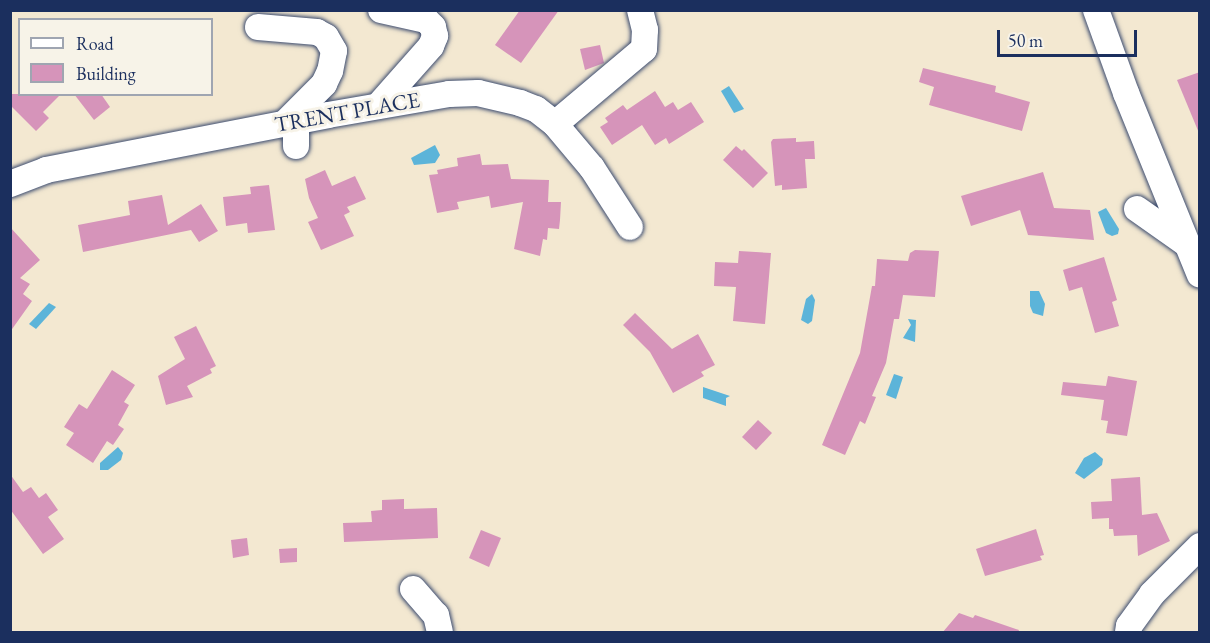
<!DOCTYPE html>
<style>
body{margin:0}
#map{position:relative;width:1210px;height:643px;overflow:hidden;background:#f3e8d1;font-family:"EB Garamond",serif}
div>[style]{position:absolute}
.water>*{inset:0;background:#5cb4d9}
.building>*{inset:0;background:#d694ba}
.roads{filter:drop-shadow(0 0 2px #3b4b6f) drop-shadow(0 0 2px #3b4b6f)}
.minor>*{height:26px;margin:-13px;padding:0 13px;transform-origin:13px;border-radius:13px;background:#fff}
span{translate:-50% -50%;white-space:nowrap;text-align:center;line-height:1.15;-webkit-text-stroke:6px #f7f3e8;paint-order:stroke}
.street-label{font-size:22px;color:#1b2f5e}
.frame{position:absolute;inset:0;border:12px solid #1b2f5e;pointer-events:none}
.legend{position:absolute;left:18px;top:18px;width:195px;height:78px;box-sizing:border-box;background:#f7f3e8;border:2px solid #9fa5b1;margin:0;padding:8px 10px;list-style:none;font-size:18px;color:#1b2f5e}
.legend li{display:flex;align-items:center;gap:12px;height:30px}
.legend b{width:30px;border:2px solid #9fa5b1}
.scale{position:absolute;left:997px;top:30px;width:140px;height:27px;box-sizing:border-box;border:3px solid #1b2f5e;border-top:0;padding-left:8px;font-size:18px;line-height:21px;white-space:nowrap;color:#1b2f5e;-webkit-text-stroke:4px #f7f3e8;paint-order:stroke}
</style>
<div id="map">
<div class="water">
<i style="clip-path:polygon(729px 86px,744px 109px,734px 113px,721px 91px)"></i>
<i style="clip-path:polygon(435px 145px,440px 155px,435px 163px,414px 165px,411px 158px)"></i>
<i style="clip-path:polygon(1106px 208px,1119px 229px,1118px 234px,1112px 236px,1106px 233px,1098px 212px)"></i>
<i style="clip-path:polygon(1030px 291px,1039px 291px,1045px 304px,1043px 316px,1033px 313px,1030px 306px)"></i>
<i style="clip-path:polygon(812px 294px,815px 300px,812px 321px,808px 324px,801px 320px,806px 299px)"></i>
<i style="clip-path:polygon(49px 303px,56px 307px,36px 329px,29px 324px)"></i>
<i style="clip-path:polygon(908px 319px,916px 320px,915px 342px,903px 338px,911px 325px)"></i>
<i style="clip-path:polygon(894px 374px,903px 377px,896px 399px,886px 395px)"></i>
<i style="clip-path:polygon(703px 387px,730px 396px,726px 398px,726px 406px,703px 398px)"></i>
<i style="clip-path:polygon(118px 447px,123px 453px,121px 460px,108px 470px,100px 470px,100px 463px)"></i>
<i style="clip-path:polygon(1095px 452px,1103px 459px,1102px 465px,1084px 479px,1075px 473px,1084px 458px)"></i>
</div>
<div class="building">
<i style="clip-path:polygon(520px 10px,559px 10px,521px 63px,495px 45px)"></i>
<i style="clip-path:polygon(600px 45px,604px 63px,585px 70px,580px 49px)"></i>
<i style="clip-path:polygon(923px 68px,996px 86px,995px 92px,1030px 102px,1022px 131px,929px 105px,934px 87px,919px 82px)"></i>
<i style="clip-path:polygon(1200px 72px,1200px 133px,1199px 133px,1177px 80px)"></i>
<i style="clip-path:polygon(655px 91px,665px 107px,673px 102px,678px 110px,691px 102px,704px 122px,669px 144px,666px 138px,655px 145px,642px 125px,612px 145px,600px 127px,608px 122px,605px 118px,623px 105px,627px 110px)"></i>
<i style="clip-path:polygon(10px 94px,61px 94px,43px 112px,49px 118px,36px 131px,10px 105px)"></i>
<i style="clip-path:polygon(74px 94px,101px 94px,110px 107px,94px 120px)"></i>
<i style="clip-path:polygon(796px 138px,796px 142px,814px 141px,815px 159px,805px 159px,807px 188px,782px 190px,782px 185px,775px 186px,771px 142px,773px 139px)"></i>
<i style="clip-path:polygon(736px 146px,742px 151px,744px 149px,768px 173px,753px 188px,723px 160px)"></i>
<i style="clip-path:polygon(480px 154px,482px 165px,508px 164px,511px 179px,549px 180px,548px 202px,561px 202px,560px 220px,559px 229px,548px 228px,547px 240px,543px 239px,540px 256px,514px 249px,523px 202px,491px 208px,489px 196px,457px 202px,459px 209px,437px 213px,429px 175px,438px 174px,437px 170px,458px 166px,457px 158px)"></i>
<i style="clip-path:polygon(325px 170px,332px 186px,355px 176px,366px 199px,347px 207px,350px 212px,344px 215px,354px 236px,321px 250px,308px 222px,318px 218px,309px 198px,305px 179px)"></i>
<i style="clip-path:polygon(1043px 172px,1054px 208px,1090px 210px,1094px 240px,1028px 235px,1020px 210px,971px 226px,961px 196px)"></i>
<i style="clip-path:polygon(269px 185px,275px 230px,248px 233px,247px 223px,226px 226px,223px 197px,251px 194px,250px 187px)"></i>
<i style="clip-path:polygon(162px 195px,168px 225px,201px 204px,218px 231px,199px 242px,191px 230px,83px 252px,78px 225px,130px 215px,128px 201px)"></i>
<i style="clip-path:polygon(10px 227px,40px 260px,20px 278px,30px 284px,23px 294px,32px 301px,10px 332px)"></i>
<i style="clip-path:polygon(915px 250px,939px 251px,935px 297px,903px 295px,899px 319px,894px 319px,886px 363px,872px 396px,876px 397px,865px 424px,860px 421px,845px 455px,822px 445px,860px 353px,872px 286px,875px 286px,877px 259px,908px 261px,910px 253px)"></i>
<i style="clip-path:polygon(739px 251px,771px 253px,765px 324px,733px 321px,736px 287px,714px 286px,715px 262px,738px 263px)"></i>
<i style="clip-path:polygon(1104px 257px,1117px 300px,1112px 302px,1119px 326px,1095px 333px,1082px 287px,1069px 291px,1063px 270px)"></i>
<i style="clip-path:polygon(635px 313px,672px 349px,698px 334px,715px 365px,701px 372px,704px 376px,673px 393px,650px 352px,623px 325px)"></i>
<i style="clip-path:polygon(196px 326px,216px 366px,210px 369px,212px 373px,187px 386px,193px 397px,166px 405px,158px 376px,185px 359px,174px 337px)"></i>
<i style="clip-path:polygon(112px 370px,135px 385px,124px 402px,129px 405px,118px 425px,124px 429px,113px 445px,107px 441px,93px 463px,66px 445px,74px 433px,64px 427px,79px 404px,87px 409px)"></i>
<i style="clip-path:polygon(1108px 376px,1137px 381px,1127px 436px,1106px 433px,1108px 421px,1101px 420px,1104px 400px,1061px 395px,1063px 382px,1106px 386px)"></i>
<i style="clip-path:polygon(758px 420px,772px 433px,756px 450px,742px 437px)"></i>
<i style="clip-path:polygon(10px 474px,23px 492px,31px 487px,39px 498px,46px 493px,58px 510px,48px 517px,64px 539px,43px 554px,10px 509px)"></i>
<i style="clip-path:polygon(1140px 477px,1142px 515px,1157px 513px,1170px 541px,1138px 556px,1137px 535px,1114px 536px,1113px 529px,1109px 529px,1109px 518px,1092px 519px,1091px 502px,1112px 501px,1111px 479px)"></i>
<i style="clip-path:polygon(404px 499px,404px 509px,437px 508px,438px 538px,344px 542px,343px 523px,372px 522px,371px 511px,382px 510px,382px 500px)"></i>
<i style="clip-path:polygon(1036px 529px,1044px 555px,1040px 556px,1042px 560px,985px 576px,976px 549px)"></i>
<i style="clip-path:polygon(481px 530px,501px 538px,489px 567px,469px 558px)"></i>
<i style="clip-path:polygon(247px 538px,249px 555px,233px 558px,231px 540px)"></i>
<i style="clip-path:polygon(297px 548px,297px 562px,280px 563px,279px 549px)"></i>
<i style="clip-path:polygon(959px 613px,973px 618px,975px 615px,1019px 630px,1018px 633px,942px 633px)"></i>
</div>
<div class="roads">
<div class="minor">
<i style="left:1096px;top:10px;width:88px;rotate:70.1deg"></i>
<i style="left:1126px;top:93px;width:196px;rotate:67.9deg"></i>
<i style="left:258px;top:27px;width:59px;rotate:4.8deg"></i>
<i style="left:317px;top:32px;width:10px;rotate:29deg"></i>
<i style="left:326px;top:37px;width:16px;rotate:60deg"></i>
<i style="left:334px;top:51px;width:20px;rotate:101deg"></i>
<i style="left:330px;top:71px;width:14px;rotate:115deg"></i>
<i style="left:324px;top:84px;width:55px;rotate:135deg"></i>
<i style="left:378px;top:106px;width:80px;rotate:-48.5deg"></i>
<i style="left:431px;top:46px;width:11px;rotate:-68deg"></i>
<i style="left:435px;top:36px;width:9px;rotate:-103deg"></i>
<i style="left:433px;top:27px;width:10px;rotate:-135deg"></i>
<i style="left:426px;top:20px;width:46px;rotate:-167.5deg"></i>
<i style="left:296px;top:121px;width:25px;rotate:90deg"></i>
<i style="left:555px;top:124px;width:116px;rotate:-40.1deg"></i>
<i style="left:644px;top:49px;width:19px;rotate:-87deg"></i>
<i style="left:645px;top:30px;width:21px;rotate:-104deg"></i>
<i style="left:10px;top:184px;width:39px;rotate:-21deg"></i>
<i style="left:46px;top:170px;width:287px;rotate:-11deg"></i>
<i style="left:328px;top:115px;width:123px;rotate:-9.8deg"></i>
<i style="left:449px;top:94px;width:29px;rotate:-2deg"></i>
<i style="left:478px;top:93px;width:43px;rotate:13.4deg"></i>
<i style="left:520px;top:103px;width:17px;rotate:21deg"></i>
<i style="left:536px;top:109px;width:24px;rotate:38deg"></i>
<i style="left:555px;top:124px;width:57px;rotate:49.9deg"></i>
<i style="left:592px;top:168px;width:70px;rotate:57.2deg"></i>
<i style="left:1137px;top:209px;width:62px;rotate:35.2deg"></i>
<i style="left:413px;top:589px;width:35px;rotate:49deg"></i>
<i style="left:436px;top:615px;width:17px;rotate:77deg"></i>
<i style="left:1128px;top:632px;width:6px;rotate:-81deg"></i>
<i style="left:1129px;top:626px;width:39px;rotate:-54deg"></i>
<i style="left:1152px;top:594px;width:68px;rotate:-45deg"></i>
</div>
</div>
<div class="street-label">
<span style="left:347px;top:112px;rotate:-10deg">TRENT PLACE</span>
</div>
<div class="frame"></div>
<ul class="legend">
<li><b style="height:8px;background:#fff"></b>Road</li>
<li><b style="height:16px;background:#d694ba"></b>Building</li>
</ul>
<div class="scale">50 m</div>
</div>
